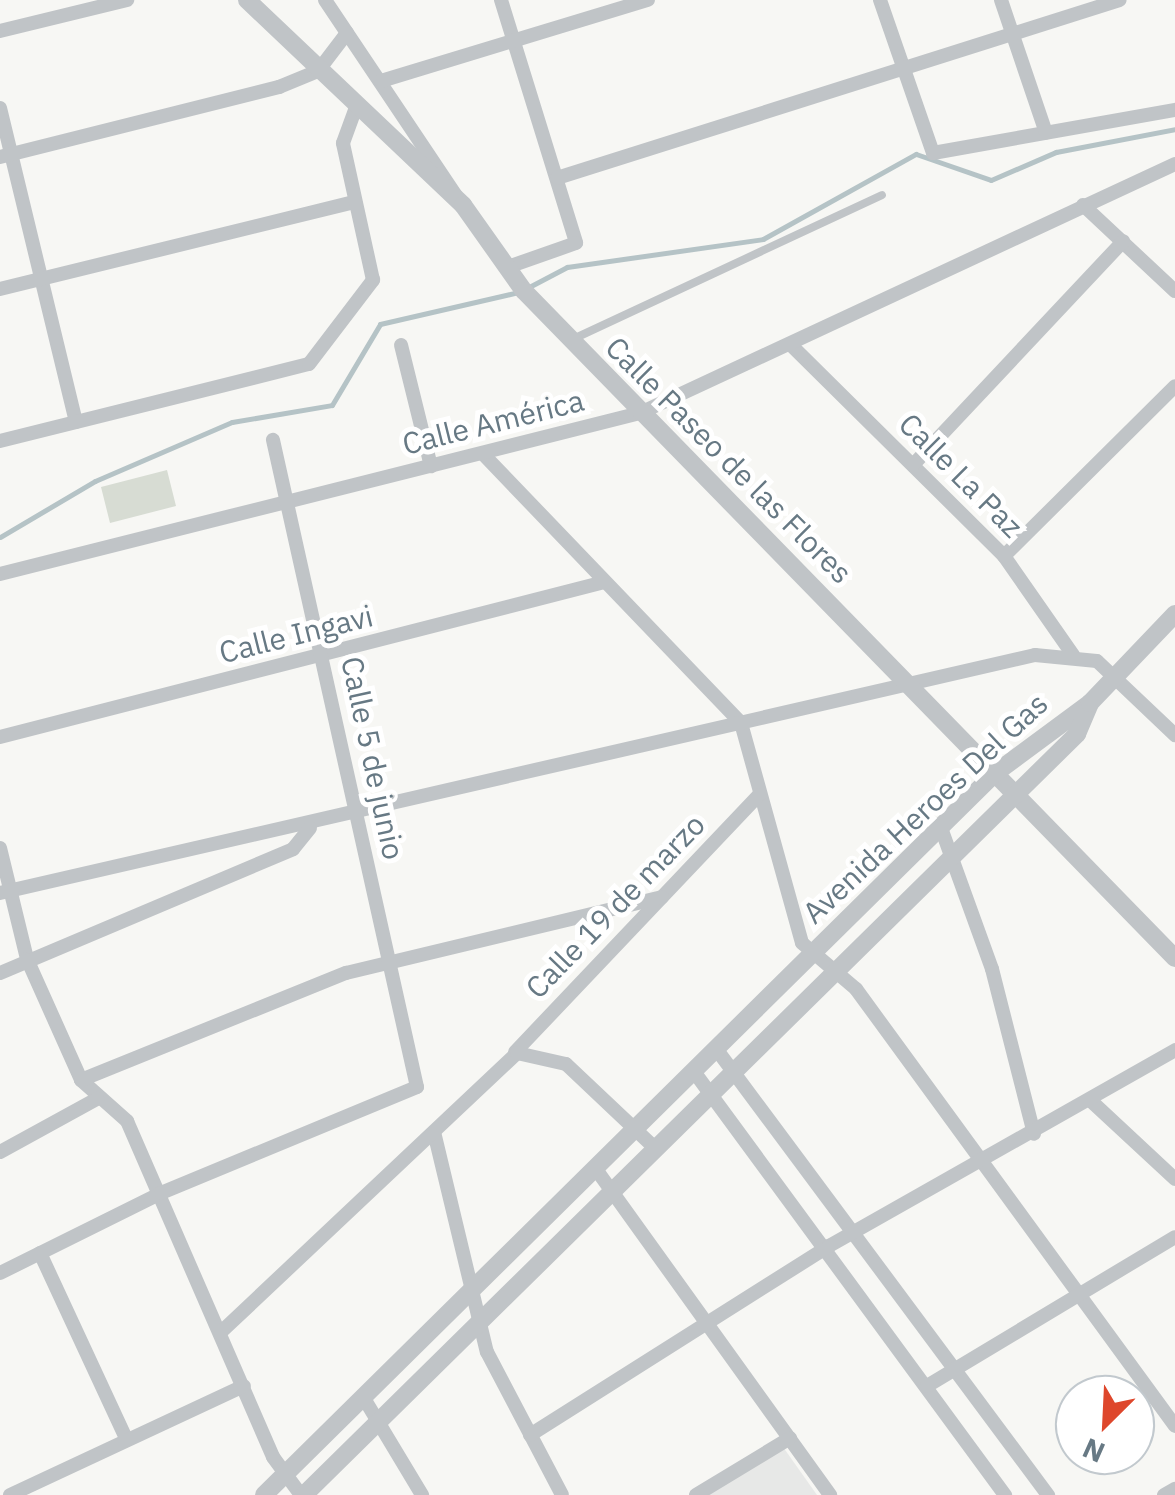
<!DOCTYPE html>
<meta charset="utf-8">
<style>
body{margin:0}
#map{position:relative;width:1175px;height:1495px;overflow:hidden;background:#f7f7f4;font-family:"IBM Plex Sans",sans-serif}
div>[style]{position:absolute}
.built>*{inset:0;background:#e7e8e7}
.green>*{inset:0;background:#d7dcd3}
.stream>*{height:5px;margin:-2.5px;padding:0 2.5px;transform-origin:2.5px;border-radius:2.5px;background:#b5c3c6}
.service>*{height:8px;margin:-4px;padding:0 4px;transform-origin:4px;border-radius:4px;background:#c0c4c7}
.minor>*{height:14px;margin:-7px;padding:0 7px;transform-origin:7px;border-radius:7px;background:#c0c4c7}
.tertiary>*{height:18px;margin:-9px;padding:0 9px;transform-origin:9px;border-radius:9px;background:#c0c4c7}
span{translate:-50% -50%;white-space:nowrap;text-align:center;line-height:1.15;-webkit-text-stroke:10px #fff;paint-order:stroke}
.street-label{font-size:30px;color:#677984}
.north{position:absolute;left:1055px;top:1375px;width:100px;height:100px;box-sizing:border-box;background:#fff;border:2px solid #c2c9ce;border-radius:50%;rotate:204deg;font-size:28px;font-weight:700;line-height:40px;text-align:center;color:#677984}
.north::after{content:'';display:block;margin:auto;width:35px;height:45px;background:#de472c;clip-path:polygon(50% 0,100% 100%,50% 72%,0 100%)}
</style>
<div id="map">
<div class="built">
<i style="clip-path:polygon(783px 1447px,817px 1495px,707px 1495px)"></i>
</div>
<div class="green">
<i style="clip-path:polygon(167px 470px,176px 506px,110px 523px,101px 487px)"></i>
</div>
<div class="stream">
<i style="left:529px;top:287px;width:43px;rotate:-27.8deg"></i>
<i style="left:567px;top:267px;width:198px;rotate:-8.1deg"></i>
<i style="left:763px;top:239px;width:175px;rotate:-29.1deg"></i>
<i style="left:916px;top:154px;width:79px;rotate:19.1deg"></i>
<i style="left:991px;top:180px;width:71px;rotate:-23.3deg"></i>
<i style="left:1056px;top:152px;width:121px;rotate:-10.9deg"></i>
<i style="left:0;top:537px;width:110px;rotate:-30.5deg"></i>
<i style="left:95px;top:481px;width:149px;rotate:-23.3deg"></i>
<i style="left:232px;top:422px;width:101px;rotate:-9.6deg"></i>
<i style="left:332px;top:405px;width:94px;rotate:-59.3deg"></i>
<i style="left:380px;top:324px;width:143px;rotate:-13deg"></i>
</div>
<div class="service">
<i style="left:571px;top:340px;width:343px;rotate:-25deg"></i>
</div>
<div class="minor">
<i style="left:325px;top:0;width:234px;rotate:56.2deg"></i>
<i style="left:501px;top:0;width:254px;rotate:72.8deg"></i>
<i style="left:576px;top:243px;width:72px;rotate:160.6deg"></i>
<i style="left:880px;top:0;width:162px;rotate:70.9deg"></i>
<i style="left:933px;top:153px;width:246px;rotate:-10.1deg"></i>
<i style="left:1001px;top:0;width:140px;rotate:71.3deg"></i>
<i style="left:0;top:31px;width:131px;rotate:-13.7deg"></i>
<i style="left:381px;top:81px;width:279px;rotate:-16.9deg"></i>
<i style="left:0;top:108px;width:323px;rotate:76.4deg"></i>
<i style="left:0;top:157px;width:288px;rotate:-14.1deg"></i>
<i style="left:279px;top:87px;width:42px;rotate:-22.3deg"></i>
<i style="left:318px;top:71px;width:48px;rotate:-52.7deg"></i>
<i style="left:557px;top:178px;width:590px;rotate:-17.55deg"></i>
<i style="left:1083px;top:205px;width:126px;rotate:43.1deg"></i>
<i style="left:0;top:289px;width:360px;rotate:-13.8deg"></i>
<i style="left:401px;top:345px;width:125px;rotate:76.1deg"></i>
<i style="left:793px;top:347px;width:297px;rotate:44.7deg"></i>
<i style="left:1004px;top:556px;width:121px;rotate:55.1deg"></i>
<i style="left:0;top:441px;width:318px;rotate:-14deg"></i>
<i style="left:309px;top:364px;width:106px;rotate:-52.7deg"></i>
<i style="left:373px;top:280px;width:140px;rotate:-102.4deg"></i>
<i style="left:343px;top:143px;width:35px;rotate:-70deg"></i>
<i style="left:483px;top:454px;width:373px;rotate:46.2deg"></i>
<i style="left:741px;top:723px;width:228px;rotate:74.5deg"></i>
<i style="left:802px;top:943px;width:71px;rotate:40.4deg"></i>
<i style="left:856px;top:989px;width:541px;rotate:53.87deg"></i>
<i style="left:913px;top:465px;width:307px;rotate:-46.8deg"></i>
<i style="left:1004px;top:556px;width:241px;rotate:-44.8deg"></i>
<i style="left:0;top:574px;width:660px;rotate:-14.12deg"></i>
<i style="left:640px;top:413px;width:590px;rotate:-24.96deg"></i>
<i style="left:0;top:737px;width:624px;rotate:-14.39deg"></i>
<i style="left:941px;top:828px;width:150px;rotate:70.1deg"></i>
<i style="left:992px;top:969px;width:170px;rotate:75.7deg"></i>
<i style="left:0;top:848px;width:114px;rotate:76.3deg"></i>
<i style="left:27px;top:959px;width:133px;rotate:65.9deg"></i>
<i style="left:81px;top:1080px;width:62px;rotate:41.7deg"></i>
<i style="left:127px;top:1121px;width:366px;rotate:66.5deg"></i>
<i style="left:273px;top:1457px;width:47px;rotate:53.6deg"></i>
<i style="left:0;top:893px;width:1062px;rotate:-12.95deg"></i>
<i style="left:1035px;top:655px;width:62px;rotate:5.5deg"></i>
<i style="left:1097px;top:661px;width:108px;rotate:43.5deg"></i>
<i style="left:0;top:973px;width:318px;rotate:-22.9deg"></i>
<i style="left:293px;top:849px;width:27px;rotate:-51deg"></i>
<i style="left:717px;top:1050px;width:555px;rotate:53.36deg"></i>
<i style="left:515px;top:1052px;width:354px;rotate:-46.5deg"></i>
<i style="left:695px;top:1073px;width:524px;rotate:53.7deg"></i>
<i style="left:81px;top:1080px;width:286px;rotate:-22deg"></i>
<i style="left:346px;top:973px;width:325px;rotate:-13.5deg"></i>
<i style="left:1090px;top:1100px;width:116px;rotate:42.9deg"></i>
<i style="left:434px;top:1132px;width:226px;rotate:76.5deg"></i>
<i style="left:487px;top:1352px;width:161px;rotate:62.3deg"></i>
<i style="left:0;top:1152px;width:111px;rotate:-28.7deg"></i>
<i style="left:598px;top:1172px;width:398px;rotate:54.3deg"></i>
<i style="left:40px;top:1253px;width:206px;rotate:65.1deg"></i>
<i style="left:0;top:1273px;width:180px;rotate:-26.4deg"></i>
<i style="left:161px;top:1193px;width:277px;rotate:-22.5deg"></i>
<i style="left:417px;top:1087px;width:663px;rotate:-102.55deg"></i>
<i style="left:221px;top:1332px;width:407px;rotate:-43.3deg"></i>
<i style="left:517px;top:1053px;width:50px;rotate:12.7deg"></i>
<i style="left:566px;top:1064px;width:124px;rotate:43.4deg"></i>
<i style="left:927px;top:1386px;width:289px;rotate:-31deg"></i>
<i style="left:365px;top:1400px;width:111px;rotate:59deg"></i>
<i style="left:530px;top:1435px;width:354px;rotate:-32.3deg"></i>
<i style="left:829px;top:1246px;width:398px;rotate:-29.5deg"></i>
<i style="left:10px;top:1495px;width:258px;rotate:-25deg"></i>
<i style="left:696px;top:1495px;width:110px;rotate:-31.2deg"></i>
<i style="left:1164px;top:1495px;width:13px;rotate:-29deg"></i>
</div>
<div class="tertiary">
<i style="left:247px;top:0;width:298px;rotate:43.5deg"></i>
<i style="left:463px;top:205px;width:105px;rotate:54.7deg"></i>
<i style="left:524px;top:291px;width:932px;rotate:45.7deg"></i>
<i style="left:264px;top:1495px;width:1026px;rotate:-44.64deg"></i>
<i style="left:994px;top:774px;width:119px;rotate:-36.5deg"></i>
<i style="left:304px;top:1495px;width:1085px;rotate:-44.55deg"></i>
<i style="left:1077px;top:734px;width:34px;rotate:-67deg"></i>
<i style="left:1090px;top:703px;width:123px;rotate:-46.3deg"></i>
</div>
<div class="street-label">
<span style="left:493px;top:422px;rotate:-14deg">Calle América</span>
<span style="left:729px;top:460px;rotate:45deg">Calle Paseo de las Flores</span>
<span style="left:961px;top:475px;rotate:45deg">Calle La Paz</span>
<span style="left:296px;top:634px;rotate:-14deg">Calle Ingavi</span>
<span style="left:373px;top:758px;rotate:78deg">Calle 5 de junio</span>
<span style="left:925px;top:808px;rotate:-43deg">Avenida Heroes Del Gas</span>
<span style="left:615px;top:906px;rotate:-46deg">Calle 19 de marzo</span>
</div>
<div class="north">N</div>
</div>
